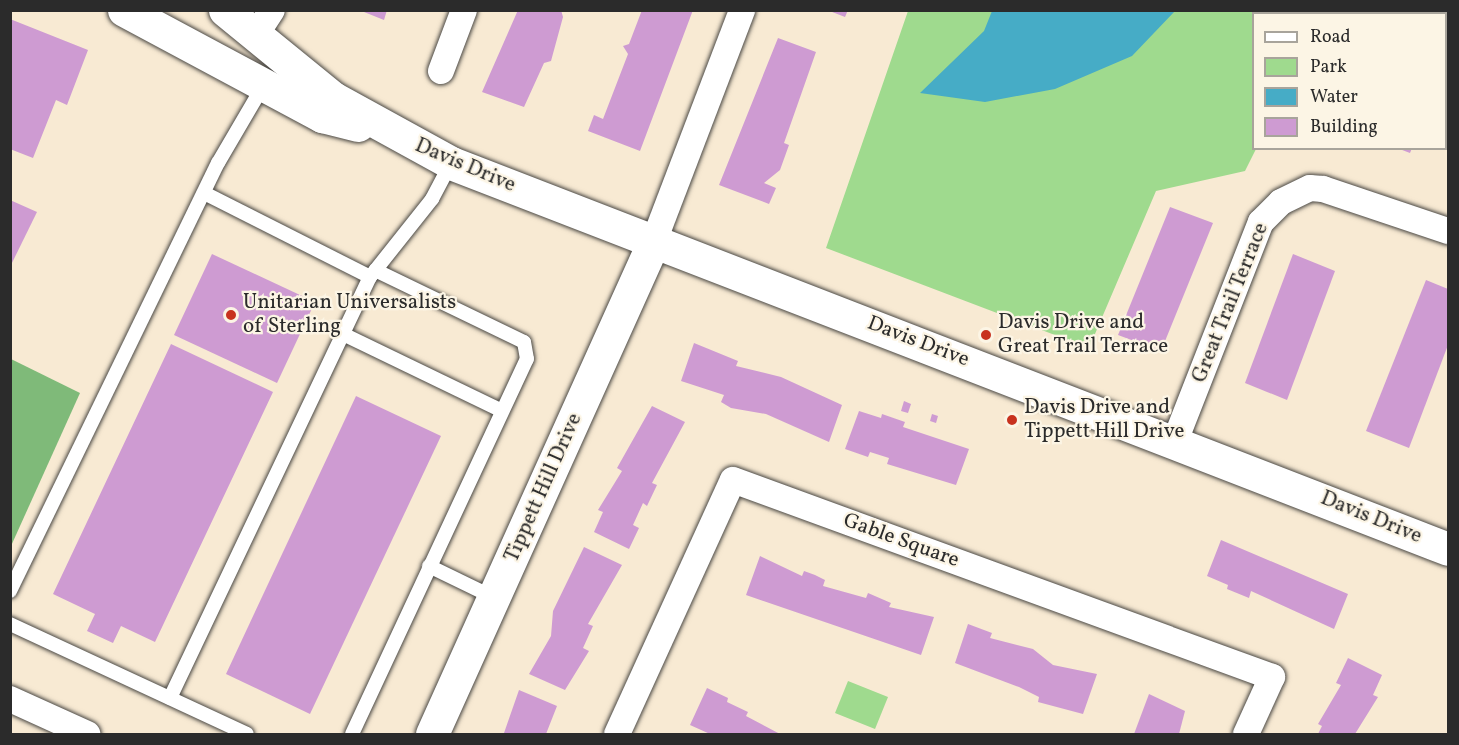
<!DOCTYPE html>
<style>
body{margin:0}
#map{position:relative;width:1459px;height:745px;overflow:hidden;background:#f8ead3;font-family:Vollkorn,serif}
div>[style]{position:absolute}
.green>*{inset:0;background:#9fda8e}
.forest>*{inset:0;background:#7fba79}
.water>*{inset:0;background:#46acc6}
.building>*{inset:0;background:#ce9bd2}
.roads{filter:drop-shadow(0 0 2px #4a4844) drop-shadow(0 0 2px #4a4844)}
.lane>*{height:14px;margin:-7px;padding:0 7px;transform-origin:7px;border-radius:7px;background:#fff}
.street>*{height:26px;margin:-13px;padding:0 13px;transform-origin:13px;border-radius:13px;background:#fff}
.secondary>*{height:33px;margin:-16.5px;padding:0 16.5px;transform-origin:16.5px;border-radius:16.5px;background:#fff}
.dots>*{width:16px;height:16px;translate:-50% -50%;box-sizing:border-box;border:3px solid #fcf5e5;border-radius:50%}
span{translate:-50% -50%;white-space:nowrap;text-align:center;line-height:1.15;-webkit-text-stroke:4.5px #fcf5e5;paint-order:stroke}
.street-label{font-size:21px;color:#2b2b2b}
.poi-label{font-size:21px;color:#2b2b2b}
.left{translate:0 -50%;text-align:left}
.frame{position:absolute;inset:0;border:12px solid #2b2b2b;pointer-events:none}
.legend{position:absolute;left:1252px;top:12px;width:195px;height:138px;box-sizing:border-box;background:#fcf5e5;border:2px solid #a8a49b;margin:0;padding:8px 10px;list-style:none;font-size:18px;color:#2b2b2b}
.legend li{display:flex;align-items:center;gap:12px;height:30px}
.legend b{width:30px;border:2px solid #a8a49b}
</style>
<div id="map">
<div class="green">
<i style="clip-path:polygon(908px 11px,1323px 11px,1254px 14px,1256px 149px,1245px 171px,1156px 191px,1089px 348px,826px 248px)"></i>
<i style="clip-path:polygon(1398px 11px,1448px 11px,1448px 28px,1446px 14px)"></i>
<i style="clip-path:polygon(848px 681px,888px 697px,875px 729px,835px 713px)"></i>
</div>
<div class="forest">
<i style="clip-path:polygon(11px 359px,80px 393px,11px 546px)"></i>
</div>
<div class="water">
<i style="clip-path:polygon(992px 11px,992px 10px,1175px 11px,1132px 56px,1055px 89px,985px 102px,920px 93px,984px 31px)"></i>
</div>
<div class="building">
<i style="clip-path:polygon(359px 10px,387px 10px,384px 20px)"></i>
<i style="clip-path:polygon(518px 10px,561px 10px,563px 17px,551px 61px,544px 63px,524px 107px,482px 92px)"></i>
<i style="clip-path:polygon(642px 10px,693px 10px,640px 151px,588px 131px,594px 115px,603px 119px,628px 54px,623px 46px,629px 44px)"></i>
<i style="clip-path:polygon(827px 10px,848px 10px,845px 17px)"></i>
<i style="clip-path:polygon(10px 19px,88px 50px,67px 105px,56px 100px,33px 158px,10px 149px)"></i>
<i style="clip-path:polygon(778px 38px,816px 52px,784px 143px,789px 145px,780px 170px,764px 183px,776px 188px,769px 204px,719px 185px)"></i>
<i style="clip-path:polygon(1397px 148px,1412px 148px,1410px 153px)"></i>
<i style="clip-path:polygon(10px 200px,37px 212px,10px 267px)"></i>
<i style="clip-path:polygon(1170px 207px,1213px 223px,1161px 351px,1118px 335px)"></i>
<i style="clip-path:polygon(212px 254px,315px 302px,277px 383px,174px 335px)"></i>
<i style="clip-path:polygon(1293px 254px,1335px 271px,1287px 400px,1245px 383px)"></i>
<i style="clip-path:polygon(1426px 280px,1448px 289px,1448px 345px,1409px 448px,1366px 431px)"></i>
<i style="clip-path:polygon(694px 343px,738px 361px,736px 366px,781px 377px,842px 405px,829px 442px,766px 414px,731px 408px,721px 402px,724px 395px,681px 381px)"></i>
<i style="clip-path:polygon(171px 344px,273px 392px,155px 642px,121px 626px,113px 643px,87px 631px,95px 614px,53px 594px)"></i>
<i style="clip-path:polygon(356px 396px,441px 436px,310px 714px,226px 674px)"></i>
<i style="clip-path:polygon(904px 401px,911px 404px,908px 413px,901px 411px)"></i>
<i style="clip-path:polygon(652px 406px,685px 422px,652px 483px,657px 485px,647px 506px,643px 503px,633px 525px,639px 528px,629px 549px,594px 532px,603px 512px,598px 510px,622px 471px,617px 468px)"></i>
<i style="clip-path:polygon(859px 411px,881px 418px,882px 414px,905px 422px,903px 427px,969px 449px,956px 485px,887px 464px,889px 458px,870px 452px,868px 457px,845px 449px)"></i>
<i style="clip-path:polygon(932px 414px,938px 416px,936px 423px,930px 421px)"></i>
<i style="clip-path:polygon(1221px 540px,1348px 594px,1334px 629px,1251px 591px,1249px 598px,1227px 589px,1228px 585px,1207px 576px)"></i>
<i style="clip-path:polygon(584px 547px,622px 565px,588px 624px,593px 626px,583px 648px,589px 651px,565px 690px,529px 674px,551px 636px,553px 611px)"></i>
<i style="clip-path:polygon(760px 556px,802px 576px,804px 571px,815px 575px,825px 580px,823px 586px,866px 598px,868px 593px,891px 603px,889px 607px,934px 617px,921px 655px,746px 595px)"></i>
<i style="clip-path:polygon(968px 624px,992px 633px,990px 638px,1033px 649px,1053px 665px,1097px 674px,1083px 714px,1038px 702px,1039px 697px,1019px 687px,955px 663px)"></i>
<i style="clip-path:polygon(1348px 658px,1382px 675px,1373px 695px,1378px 697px,1355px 734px,1318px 734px,1322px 726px,1318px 724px,1341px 685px,1336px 683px)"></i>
<i style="clip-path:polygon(707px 688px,728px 698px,727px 702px,748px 712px,746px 716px,780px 734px,710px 734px,690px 725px)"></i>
<i style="clip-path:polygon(519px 690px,557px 706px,546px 734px,498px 734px,504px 733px)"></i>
<i style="clip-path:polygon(1149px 694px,1185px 711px,1179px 734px,1134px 734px)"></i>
</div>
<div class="roads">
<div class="lane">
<i style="left:204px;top:193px;width:186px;rotate:26.8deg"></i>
<i style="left:343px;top:334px;width:174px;rotate:25.8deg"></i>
<i style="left:429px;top:566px;width:73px;rotate:25.9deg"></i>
<i style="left:10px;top:591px;width:476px;rotate:-64.1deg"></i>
<i style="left:218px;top:163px;width:89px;rotate:-59.7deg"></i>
<i style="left:10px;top:624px;width:261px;rotate:24.9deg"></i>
<i style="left:170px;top:698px;width:466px;rotate:-64.6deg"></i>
<i style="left:370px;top:277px;width:100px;rotate:-51.5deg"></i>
<i style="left:432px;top:199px;width:41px;rotate:-62.2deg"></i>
<i style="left:352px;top:734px;width:414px;rotate:-65deg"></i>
<i style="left:527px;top:359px;width:17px;rotate:-100deg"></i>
<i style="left:524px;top:342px;width:165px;rotate:-154.2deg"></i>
</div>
<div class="street">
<i style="left:257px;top:33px;width:27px;rotate:-57deg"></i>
<i style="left:441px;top:71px;width:65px;rotate:-69.3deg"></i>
<i style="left:654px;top:241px;width:247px;rotate:-69.1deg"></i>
<i style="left:1175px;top:441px;width:235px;rotate:-68.6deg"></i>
<i style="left:1261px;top:222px;width:28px;rotate:-45deg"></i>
<i style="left:1281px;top:202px;width:32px;rotate:-26deg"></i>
<i style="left:1310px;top:188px;width:13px;rotate:4deg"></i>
<i style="left:1323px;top:189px;width:132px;rotate:18.6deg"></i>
<i style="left:10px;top:699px;width:85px;rotate:24.4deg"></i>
<i style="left:617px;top:734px;width:279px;rotate:-65.5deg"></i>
<i style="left:733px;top:480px;width:574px;rotate:20.08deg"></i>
<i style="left:1272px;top:677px;width:63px;rotate:114.5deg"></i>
</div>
<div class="secondary">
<i style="left:124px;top:10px;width:225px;rotate:28.2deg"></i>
<i style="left:322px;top:116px;width:37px;rotate:14deg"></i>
<i style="left:225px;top:10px;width:139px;rotate:39.2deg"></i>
<i style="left:333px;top:98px;width:135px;rotate:28.8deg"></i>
<i style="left:451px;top:163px;width:1069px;rotate:21.16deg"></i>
<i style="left:432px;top:734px;width:541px;rotate:-65.76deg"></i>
</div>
</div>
<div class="dots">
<i style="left:231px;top:315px;background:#c8321e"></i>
<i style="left:986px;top:335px;background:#c8321e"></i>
<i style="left:1012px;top:420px;background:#c8321e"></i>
</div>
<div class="street-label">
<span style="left:465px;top:166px;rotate:23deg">Davis Drive</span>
<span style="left:1231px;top:303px;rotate:-68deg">Great Trail Terrace</span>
<span style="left:918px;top:342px;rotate:21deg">Davis Drive</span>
<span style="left:544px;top:488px;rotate:-66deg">Tippett Hill Drive</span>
<span style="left:1371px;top:518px;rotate:22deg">Davis Drive</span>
<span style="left:901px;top:541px;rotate:20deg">Gable Square</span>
</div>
<div class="poi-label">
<span class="left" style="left:243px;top:315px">Unitarian Universalists<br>of Sterling</span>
<span class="left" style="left:998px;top:335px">Davis Drive and<br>Great Trail Terrace</span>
<span class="left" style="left:1024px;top:420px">Davis Drive and<br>Tippett Hill Drive</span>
</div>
<div class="frame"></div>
<ul class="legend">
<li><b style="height:8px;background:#fff"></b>Road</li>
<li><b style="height:16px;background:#9fda8e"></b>Park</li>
<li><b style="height:16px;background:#46acc6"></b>Water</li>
<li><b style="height:16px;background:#ce9bd2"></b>Building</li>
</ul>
</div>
